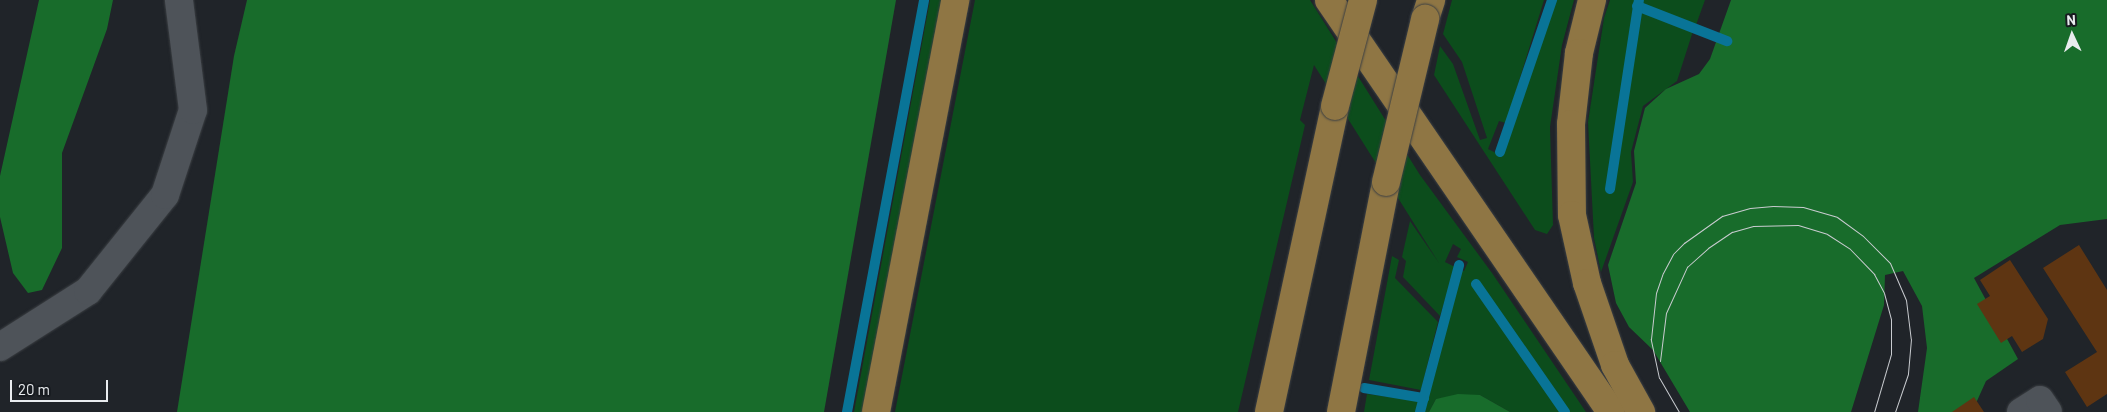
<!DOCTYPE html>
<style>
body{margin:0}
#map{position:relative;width:2107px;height:412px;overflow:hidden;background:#202429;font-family:Barlow,sans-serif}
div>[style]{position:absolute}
.green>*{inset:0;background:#0c4d1c}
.forest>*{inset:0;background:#186c2b}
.stream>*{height:10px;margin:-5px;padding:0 5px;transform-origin:5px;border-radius:5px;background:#097497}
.building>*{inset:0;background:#5e3512}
.roads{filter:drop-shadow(0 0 1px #3b3f43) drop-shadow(0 0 1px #3b3f43)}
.minor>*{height:28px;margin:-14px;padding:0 14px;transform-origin:14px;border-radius:14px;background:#4e5359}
.major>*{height:28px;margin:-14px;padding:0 14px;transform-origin:14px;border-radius:14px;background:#8f7644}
.tram>*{height:1px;margin:-0.5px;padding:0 0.5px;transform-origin:0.5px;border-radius:0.5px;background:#c9ccd0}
.bridges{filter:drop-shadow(0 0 1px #3b3f43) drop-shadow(0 0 1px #3b3f43)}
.major-bridge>*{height:28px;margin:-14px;padding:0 14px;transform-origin:14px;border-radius:14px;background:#8f7644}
span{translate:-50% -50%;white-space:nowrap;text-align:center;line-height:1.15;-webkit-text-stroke:4.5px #171b20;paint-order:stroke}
.north{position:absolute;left:2047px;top:10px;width:50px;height:50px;-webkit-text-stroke:4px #171b20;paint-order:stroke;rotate:357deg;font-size:14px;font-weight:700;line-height:20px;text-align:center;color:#e9ecef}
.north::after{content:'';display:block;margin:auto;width:18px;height:22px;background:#e9ecef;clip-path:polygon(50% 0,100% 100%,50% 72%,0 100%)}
.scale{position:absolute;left:10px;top:380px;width:98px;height:22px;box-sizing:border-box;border:2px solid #e9ecef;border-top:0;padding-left:6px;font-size:15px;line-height:18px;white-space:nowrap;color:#e9ecef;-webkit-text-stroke:4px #171b20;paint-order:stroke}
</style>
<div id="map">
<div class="green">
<i style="clip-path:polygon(930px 0,942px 0,863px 412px,854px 412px)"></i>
<i style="clip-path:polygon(975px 0,1310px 0,1420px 175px,1492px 273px,1586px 412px,1568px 412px,1477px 281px,1473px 285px,1562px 412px,1510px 412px,1480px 395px,1436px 399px,1429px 412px,1424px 412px,1445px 318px,1459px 269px,1464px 271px,1468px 262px,1457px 257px,1461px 249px,1453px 244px,1445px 262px,1455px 267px,1440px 316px,1403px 277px,1406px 261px,1402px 257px,1410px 221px,1439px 263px,1314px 65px,1300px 120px,1305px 125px,1238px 412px,895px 412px)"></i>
<i style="clip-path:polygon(1452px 0,1544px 0,1506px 123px,1499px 121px,1488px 149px,1500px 155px,1523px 96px,1553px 0,1574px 0,1562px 45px,1550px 127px,1553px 225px,1547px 234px,1535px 230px,1434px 75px,1440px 46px,1453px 64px,1480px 140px,1487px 138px,1462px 62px,1443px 34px)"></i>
<i style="clip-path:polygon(1610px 0,1635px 0,1607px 190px,1612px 191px,1639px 11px,1693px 31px,1677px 81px,1643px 106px,1631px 152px,1633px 182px,1601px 272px,1594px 238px,1588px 122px,1604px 18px)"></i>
<i style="clip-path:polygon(1641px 0,1705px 0,1696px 25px,1640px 3px)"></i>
<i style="clip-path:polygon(1392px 256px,1399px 260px,1395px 278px,1438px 322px,1421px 390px,1369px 380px)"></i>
<i style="clip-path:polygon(1367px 394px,1419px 401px,1417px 412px,1364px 412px)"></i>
</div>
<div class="forest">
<i style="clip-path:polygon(39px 0,113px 0,107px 29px,62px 153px,62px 248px,42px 290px,28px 293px,13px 273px,0 217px,0 176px)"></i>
<i style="clip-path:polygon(247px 0,896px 0,824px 412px,177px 412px,234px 56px)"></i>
<i style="clip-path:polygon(1731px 0,2107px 0,2107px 219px,2060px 225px,1974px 278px,2018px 359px,1986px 381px,1972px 412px,1918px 412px,1927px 348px,1922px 306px,1903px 271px,1885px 275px,1884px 305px,1851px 412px,1690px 412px,1653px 350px,1629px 327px,1616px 303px,1608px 265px,1636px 183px,1634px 151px,1645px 108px,1666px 89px,1699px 74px,1710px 59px)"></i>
<i style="clip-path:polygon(1458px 394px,1480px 395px,1510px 412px,1429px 412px,1436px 399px)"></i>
</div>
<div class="stream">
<i style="left:1637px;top:6px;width:97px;rotate:21.3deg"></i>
<i style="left:1500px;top:152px;width:161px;rotate:-71.1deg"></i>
<i style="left:1610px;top:189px;width:191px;rotate:-81.3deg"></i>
<i style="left:1476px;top:284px;width:156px;rotate:55.2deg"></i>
<i style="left:1364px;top:388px;width:61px;rotate:9.5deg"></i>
<i style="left:847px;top:412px;width:419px;rotate:-79.4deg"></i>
<i style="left:1420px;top:412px;width:152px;rotate:-75.1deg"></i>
</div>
<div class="building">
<i style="clip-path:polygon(2079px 245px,2107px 290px,2107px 394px,2087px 407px,2065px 372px,2097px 352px,2043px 268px)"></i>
<i style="clip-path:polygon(2010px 260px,2048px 319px,2043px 339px,2022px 352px,2012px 336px,2001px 343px,1977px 304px,1990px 296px,1980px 280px)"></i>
<i style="clip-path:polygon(1974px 397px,1984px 412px,1952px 412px)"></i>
</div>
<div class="roads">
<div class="minor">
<i style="left:0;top:347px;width:104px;rotate:-32.5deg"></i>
<i style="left:88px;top:291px;width:123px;rotate:-51.3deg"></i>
<i style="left:165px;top:195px;width:89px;rotate:-71.8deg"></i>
<i style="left:193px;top:110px;width:111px;rotate:-97.3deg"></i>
<i style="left:2021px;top:412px;width:22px;rotate:-32deg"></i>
<i style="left:2040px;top:400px;width:14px;rotate:56deg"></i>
</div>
<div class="major">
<i style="left:1329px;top:0;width:499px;rotate:55.6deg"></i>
<i style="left:1592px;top:0;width:55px;rotate:103.8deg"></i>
<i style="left:1579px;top:53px;width:71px;rotate:96.4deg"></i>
<i style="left:1571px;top:124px;width:91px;rotate:89.4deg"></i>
<i style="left:1572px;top:215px;width:70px;rotate:77.6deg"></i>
<i style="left:1587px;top:283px;width:87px;rotate:71.1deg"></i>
<i style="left:1615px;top:365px;width:54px;rotate:61deg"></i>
<i style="left:1425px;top:19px;width:20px;rotate:-72deg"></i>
<i style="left:876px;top:412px;width:420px;rotate:-79.1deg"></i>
<i style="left:1269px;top:412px;width:313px;rotate:-77.8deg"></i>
<i style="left:1341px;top:412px;width:234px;rotate:-78.9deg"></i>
</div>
</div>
<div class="tram">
<i style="left:1660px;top:361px;width:48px;rotate:-82.9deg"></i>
<i style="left:1666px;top:313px;width:51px;rotate:-65.5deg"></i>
<i style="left:1687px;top:267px;width:28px;rotate:-42deg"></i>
<i style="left:1708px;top:248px;width:29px;rotate:-34deg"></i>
<i style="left:1732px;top:232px;width:22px;rotate:-16deg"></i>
<i style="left:1753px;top:226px;width:45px;rotate:-1.3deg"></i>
<i style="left:1798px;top:225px;width:30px;rotate:17deg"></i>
<i style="left:1827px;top:234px;width:27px;rotate:33deg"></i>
<i style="left:1850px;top:249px;width:35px;rotate:46deg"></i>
<i style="left:1874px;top:274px;width:21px;rotate:62deg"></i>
<i style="left:1884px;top:293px;width:27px;rotate:75deg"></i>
<i style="left:1891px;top:319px;width:35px;rotate:90deg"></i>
<i style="left:1891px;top:354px;width:60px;rotate:106.3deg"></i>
<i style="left:1679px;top:412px;width:39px;rotate:-120deg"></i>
<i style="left:1659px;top:378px;width:40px;rotate:-102deg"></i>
<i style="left:1651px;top:339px;width:46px;rotate:-83.8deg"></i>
<i style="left:1656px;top:293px;width:21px;rotate:-71deg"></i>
<i style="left:1663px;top:273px;width:21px;rotate:-62deg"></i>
<i style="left:1673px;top:254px;width:16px;rotate:-45deg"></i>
<i style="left:1684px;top:243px;width:47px;rotate:-35.4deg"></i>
<i style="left:1722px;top:216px;width:29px;rotate:-16deg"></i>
<i style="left:1750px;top:208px;width:23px;rotate:-5deg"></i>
<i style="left:1773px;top:206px;width:30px;rotate:2deg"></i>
<i style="left:1803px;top:207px;width:35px;rotate:16deg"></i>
<i style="left:1837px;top:217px;width:32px;rotate:36deg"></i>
<i style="left:1863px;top:236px;width:38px;rotate:45deg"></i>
<i style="left:1890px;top:263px;width:40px;rotate:66.6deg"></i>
<i style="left:1906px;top:300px;width:39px;rotate:83deg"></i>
<i style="left:1911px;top:339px;width:35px;rotate:95deg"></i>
<i style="left:1908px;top:374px;width:40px;rotate:108.9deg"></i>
</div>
<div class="bridges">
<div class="major-bridge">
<i style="left:1335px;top:106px;width:110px;rotate:-75.2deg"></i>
<i style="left:1386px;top:182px;width:168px;rotate:-76.5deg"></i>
</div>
</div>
<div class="north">N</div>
<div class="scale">20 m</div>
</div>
